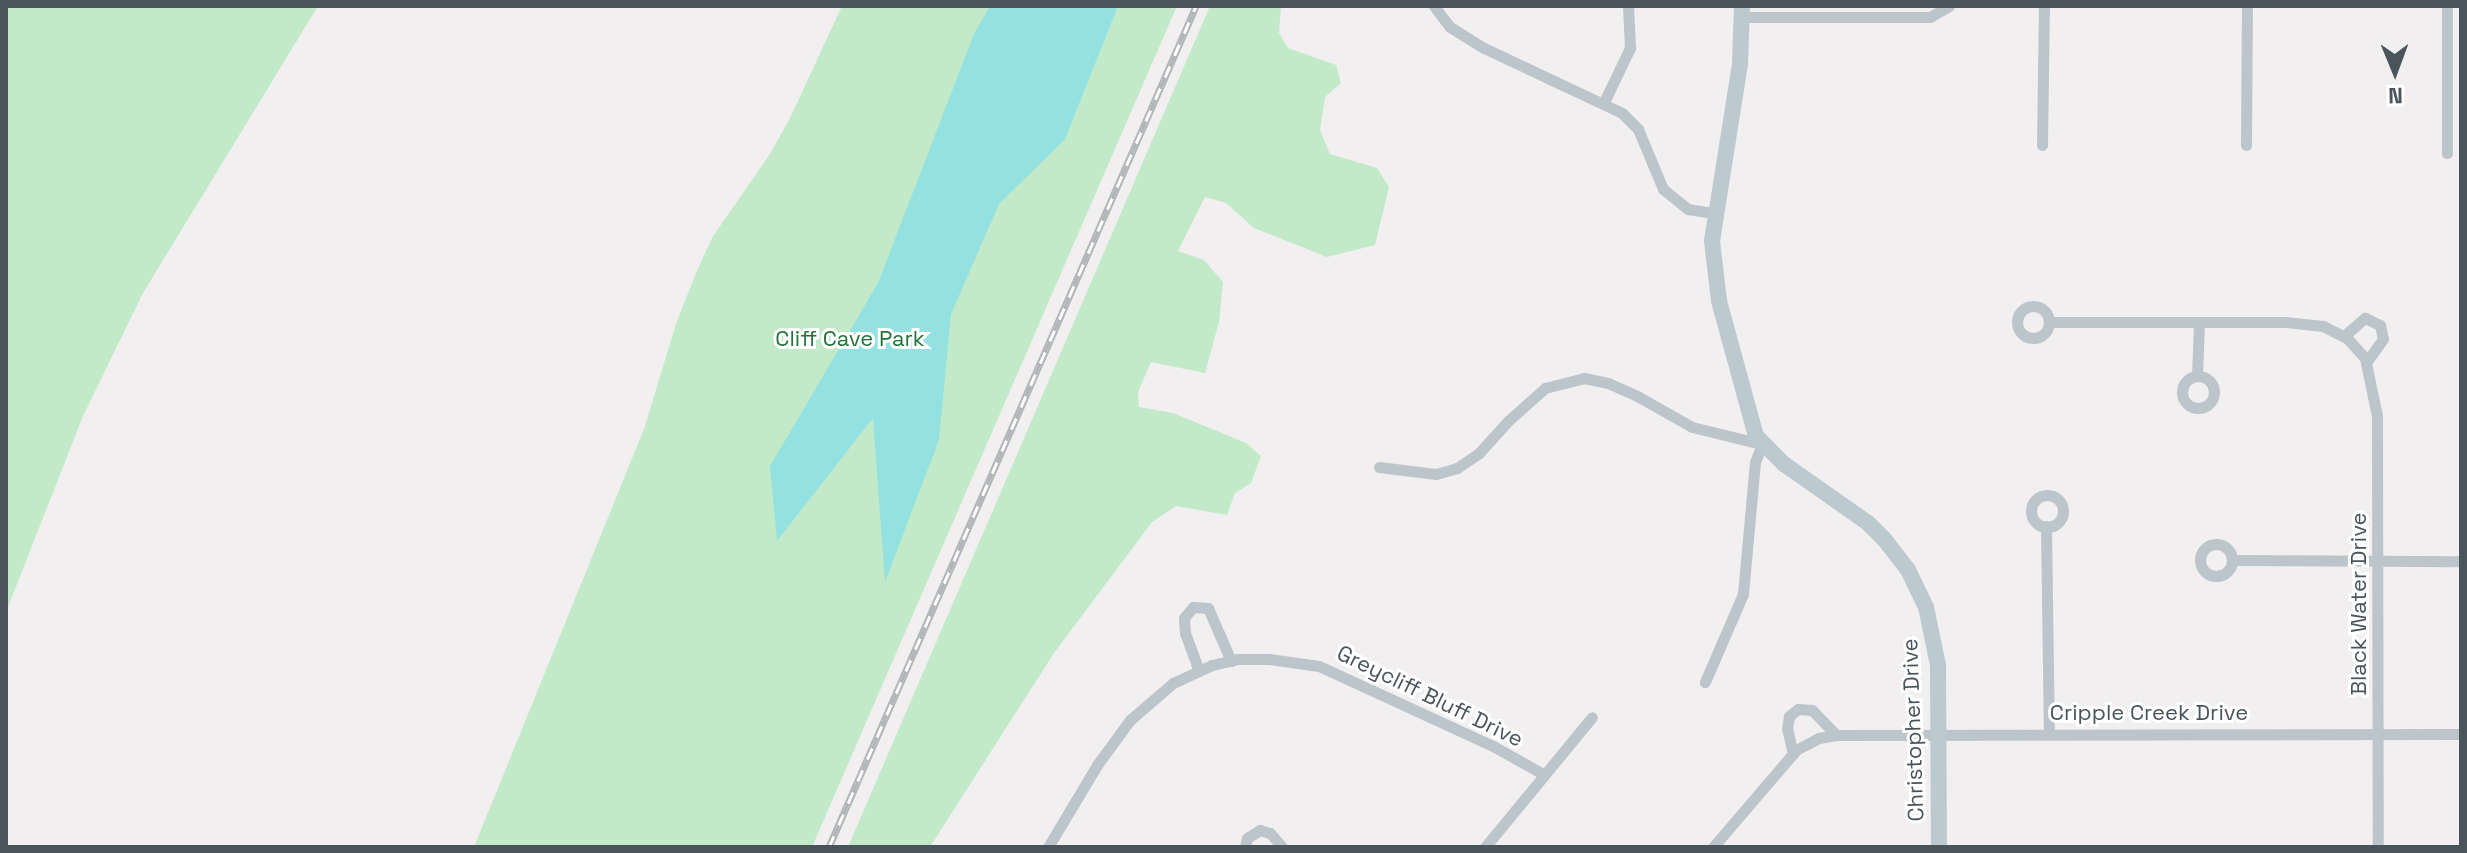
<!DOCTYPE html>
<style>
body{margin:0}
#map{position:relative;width:2467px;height:853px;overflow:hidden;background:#f1efef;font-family:"Space Grotesk",sans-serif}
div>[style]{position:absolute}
.green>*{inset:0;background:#c2eac9}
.water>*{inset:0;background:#94e1e2}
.street>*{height:11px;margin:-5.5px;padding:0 5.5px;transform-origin:5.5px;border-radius:5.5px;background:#bcc5ca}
.street>.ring{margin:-5.5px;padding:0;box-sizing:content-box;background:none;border:11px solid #bcc5ca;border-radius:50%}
.secondary>*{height:16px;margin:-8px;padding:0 8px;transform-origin:8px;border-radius:8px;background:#bcc9ce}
.rail>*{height:7px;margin-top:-3.5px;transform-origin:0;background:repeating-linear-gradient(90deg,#fff 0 12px,#b1b5b8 0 24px);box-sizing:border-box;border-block:2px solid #b1b5b8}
span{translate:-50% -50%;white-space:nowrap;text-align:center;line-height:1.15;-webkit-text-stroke:6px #fff;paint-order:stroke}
.park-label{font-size:22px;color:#227339}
.street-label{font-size:22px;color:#49555a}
.frame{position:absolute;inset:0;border:8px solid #49555a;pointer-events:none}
.north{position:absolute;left:2355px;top:32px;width:80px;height:80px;-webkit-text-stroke:6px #fff;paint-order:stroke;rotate:179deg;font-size:22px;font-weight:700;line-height:32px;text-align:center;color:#49555a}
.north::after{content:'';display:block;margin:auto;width:28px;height:36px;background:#49555a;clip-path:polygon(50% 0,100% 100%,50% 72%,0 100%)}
</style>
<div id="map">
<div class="green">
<i style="clip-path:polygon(6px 6px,318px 6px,143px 293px,83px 416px,6px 612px)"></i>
<i style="clip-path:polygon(842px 6px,1177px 6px,812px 847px,474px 847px,644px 429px,677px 321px,696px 273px,713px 236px,770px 154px,790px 118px)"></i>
<i style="clip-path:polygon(1210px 6px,1281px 6px,1279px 33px,1288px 48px,1336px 65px,1341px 83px,1325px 97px,1320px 130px,1330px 154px,1377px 168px,1389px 187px,1375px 245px,1327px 257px,1254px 228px,1226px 203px,1205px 197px,1178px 251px,1204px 260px,1223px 282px,1219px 322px,1205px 373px,1151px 362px,1138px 392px,1139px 407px,1173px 413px,1246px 443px,1261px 456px,1251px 483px,1235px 493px,1227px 515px,1176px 506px,1152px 522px,1054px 653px,930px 847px,848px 847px)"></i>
</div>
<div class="water">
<i style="clip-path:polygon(990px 6px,1118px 6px,1065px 139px,999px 204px,951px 314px,939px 440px,885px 582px,873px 418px,777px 541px,770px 466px,878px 283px,974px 34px)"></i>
</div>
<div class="street">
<i style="left:1434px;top:6px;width:26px;rotate:53deg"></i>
<i style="left:1450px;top:27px;width:40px;rotate:32deg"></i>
<i style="left:1484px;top:48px;width:153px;rotate:25.2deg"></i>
<i style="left:1622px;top:113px;width:23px;rotate:45deg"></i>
<i style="left:1638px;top:129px;width:65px;rotate:67.4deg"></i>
<i style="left:1663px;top:189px;width:32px;rotate:39deg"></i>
<i style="left:1688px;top:209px;width:26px;rotate:9deg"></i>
<i style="left:2447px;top:6px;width:147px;rotate:90deg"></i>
<i style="left:1743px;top:17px;width:187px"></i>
<i style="left:1930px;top:17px;width:22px;rotate:-30deg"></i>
<i style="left:1603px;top:104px;width:62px;rotate:-64.3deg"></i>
<i style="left:1630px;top:48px;width:42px;rotate:-92.7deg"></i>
<i style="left:2042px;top:145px;width:139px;rotate:-89.2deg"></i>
<i style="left:2246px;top:145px;width:139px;rotate:-89.6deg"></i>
<i class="ring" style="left:2017px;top:306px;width:21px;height:21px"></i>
<i style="left:2049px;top:322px;width:236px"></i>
<i style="left:2285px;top:322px;width:38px;rotate:6deg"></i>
<i style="left:2323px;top:326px;width:27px;rotate:27deg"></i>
<i style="left:2347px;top:338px;width:27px;rotate:48deg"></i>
<i style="left:2365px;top:358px;width:59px;rotate:78.3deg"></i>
<i style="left:2377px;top:416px;width:431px;rotate:89.9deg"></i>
<i style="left:2344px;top:336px;width:28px;rotate:-41deg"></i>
<i style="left:2365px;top:318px;width:17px;rotate:25deg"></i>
<i style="left:2380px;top:325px;width:14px;rotate:78deg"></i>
<i style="left:2383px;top:339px;width:29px;rotate:126deg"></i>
<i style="left:2197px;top:376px;width:53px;rotate:-87.8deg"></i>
<i class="ring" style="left:2182px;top:376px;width:21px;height:21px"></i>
<i style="left:1379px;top:467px;width:57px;rotate:7deg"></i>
<i style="left:1436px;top:474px;width:22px;rotate:-16deg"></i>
<i style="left:1457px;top:468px;width:27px;rotate:-34deg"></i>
<i style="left:1479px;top:453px;width:43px;rotate:-47.8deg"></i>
<i style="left:1508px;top:421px;width:50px;rotate:-41.7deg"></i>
<i style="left:1545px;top:388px;width:40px;rotate:-14.4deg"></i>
<i style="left:1584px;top:378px;width:25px;rotate:12deg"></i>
<i style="left:1608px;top:383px;width:34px;rotate:24deg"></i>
<i style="left:1639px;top:397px;width:61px;rotate:29.5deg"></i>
<i style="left:1692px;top:427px;width:72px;rotate:13.7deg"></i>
<i style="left:1762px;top:444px;width:19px;rotate:111deg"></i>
<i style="left:1755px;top:462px;width:133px;rotate:95.2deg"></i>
<i style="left:1743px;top:594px;width:96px;rotate:113.4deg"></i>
<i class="ring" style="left:2031px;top:495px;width:21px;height:21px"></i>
<i style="left:2046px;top:526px;width:206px;rotate:89.2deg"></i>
<i class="ring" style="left:2200px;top:544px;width:21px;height:21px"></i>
<i style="left:2232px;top:560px;width:229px;rotate:0.3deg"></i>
<i style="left:1199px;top:671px;width:40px;rotate:-110.2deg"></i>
<i style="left:1185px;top:633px;width:15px;rotate:-94deg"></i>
<i style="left:1184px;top:618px;width:14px;rotate:-51deg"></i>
<i style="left:1193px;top:607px;width:15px;rotate:4deg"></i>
<i style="left:1208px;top:608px;width:58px;rotate:66.5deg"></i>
<i style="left:1793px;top:754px;width:26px;rotate:-103deg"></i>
<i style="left:1787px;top:729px;width:13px;rotate:-81deg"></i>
<i style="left:1789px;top:716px;width:11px;rotate:-38deg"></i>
<i style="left:1798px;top:709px;width:14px;rotate:4deg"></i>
<i style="left:1812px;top:710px;width:35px;rotate:46deg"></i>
<i style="left:1048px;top:847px;width:96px;rotate:-59.1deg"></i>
<i style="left:1097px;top:765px;width:56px;rotate:-53.7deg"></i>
<i style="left:1130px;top:720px;width:57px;rotate:-40.7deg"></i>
<i style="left:1173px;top:683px;width:43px;rotate:-24.8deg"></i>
<i style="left:1212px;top:665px;width:27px;rotate:-13deg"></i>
<i style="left:1238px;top:659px;width:31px"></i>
<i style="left:1269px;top:659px;width:50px;rotate:8deg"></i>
<i style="left:1319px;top:666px;width:192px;rotate:24.7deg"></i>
<i style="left:1493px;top:746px;width:57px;rotate:29.2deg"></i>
<i style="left:1245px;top:847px;width:9px;rotate:-77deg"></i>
<i style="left:1247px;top:838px;width:15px;rotate:-32deg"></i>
<i style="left:1260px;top:830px;width:10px;rotate:17deg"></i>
<i style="left:1270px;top:833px;width:18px;rotate:49deg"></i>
<i style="left:1485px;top:847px;width:168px;rotate:-50.5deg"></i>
<i style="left:1713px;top:847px;width:128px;rotate:-49.4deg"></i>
<i style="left:1796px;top:750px;width:26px;rotate:-28deg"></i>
<i style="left:1819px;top:738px;width:17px;rotate:-10deg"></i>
<i style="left:1836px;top:735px;width:625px;rotate:-0.09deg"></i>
</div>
<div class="secondary">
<i style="left:1742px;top:6px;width:58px;rotate:92deg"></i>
<i style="left:1740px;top:64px;width:179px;rotate:99deg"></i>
<i style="left:1712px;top:241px;width:60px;rotate:83.3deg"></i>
<i style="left:1719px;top:301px;width:140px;rotate:74.7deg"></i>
<i style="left:1756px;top:436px;width:40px;rotate:45deg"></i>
<i style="left:1784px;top:464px;width:103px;rotate:35.1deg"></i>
<i style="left:1868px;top:523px;width:23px;rotate:45deg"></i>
<i style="left:1884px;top:539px;width:39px;rotate:52deg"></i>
<i style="left:1908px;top:570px;width:41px;rotate:64.1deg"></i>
<i style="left:1926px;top:607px;width:59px;rotate:78.3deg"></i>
<i style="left:1938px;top:665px;width:182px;rotate:89.7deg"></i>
</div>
<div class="rail">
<i style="left:829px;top:847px;width:918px;rotate:-66.42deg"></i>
</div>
<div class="park-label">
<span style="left:850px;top:339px">Cliff Cave Park</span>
</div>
<div class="street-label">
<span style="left:2359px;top:604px;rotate:-90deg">Black Water Drive</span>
<span style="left:1430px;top:696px;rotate:26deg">Greycliff Bluff Drive</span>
<span style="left:2149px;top:713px">Cripple Creek Drive</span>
<span style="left:1913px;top:730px;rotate:-92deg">Christopher Drive</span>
</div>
<div class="frame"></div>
<div class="north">N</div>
</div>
